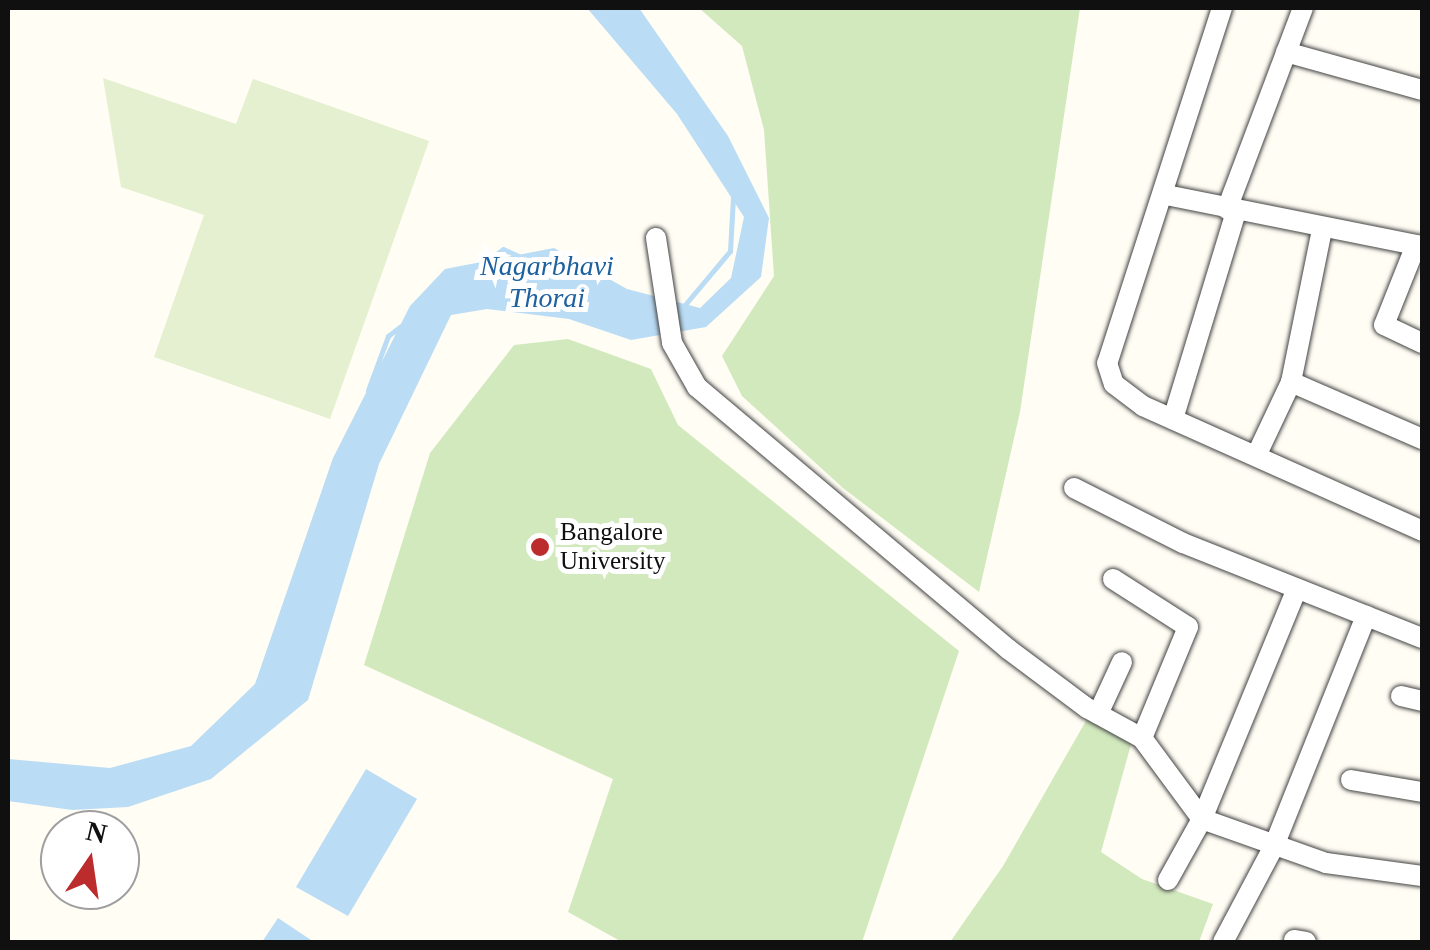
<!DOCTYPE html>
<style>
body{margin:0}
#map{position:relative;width:1430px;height:950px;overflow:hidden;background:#fffdf4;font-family:Georgia,serif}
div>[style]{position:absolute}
.green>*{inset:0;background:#d2e9be}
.pitch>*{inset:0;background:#e4f0cf}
.water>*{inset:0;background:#badcf4}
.stream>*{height:5px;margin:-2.5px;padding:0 2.5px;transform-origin:2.5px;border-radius:2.5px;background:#badcf4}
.roads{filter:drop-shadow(0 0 2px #434343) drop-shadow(0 0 2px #434343)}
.street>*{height:20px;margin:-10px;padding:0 10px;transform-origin:10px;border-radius:10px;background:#fff}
.dots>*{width:28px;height:28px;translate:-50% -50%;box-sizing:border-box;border:5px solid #fff;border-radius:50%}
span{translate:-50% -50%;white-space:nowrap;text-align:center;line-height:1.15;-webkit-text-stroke:10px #fff;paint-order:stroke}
.poi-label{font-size:25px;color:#101010}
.left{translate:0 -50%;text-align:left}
.water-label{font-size:28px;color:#1d619f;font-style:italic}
.frame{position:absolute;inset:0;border:10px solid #101010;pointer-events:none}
.north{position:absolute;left:40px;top:810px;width:100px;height:100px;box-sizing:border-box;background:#fff;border:2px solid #9f9f9f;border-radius:50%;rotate:13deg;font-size:28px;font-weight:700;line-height:40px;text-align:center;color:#101010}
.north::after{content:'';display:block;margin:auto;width:35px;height:45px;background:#bd2c2d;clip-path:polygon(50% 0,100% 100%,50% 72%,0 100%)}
</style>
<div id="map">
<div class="green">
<i style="clip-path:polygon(699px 8px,1080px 8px,1020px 412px,979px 592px,843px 488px,742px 396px,722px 356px,774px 276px,764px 130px,742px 46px)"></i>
<i style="clip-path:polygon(568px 339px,651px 369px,678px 425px,959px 651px,862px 942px,622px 942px,568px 912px,613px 779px,364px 665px,430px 453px,514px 345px)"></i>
<i style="clip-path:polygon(1087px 719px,1132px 741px,1101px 852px,1142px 879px,1213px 904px,1199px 942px,950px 942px,1003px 866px)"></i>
</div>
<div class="pitch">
<i style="clip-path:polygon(103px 78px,236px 124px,253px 79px,429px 141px,330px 419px,154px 357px,204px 215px,121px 187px)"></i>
</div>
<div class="water">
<i style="clip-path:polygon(587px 8px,639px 8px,728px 136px,769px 218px,761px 277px,706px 327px,631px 340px,569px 319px,487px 309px,451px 315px,379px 464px,308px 700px,211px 779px,128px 807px,72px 810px,8px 801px,8px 759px,110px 768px,191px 746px,255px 684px,333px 458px,410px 306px,445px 269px,554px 248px,627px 289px,700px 308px,731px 278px,744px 217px,677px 114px)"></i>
<i style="clip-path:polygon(366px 769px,417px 799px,348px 916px,296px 887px)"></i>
<i style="clip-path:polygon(278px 918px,314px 942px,262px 942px)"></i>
</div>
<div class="stream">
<i style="left:486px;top:262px;width:21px;rotate:-37deg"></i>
<i style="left:503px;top:249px;width:17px;rotate:24deg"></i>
<i style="left:683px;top:307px;width:73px;rotate:-50deg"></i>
<i style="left:730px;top:251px;width:54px;rotate:-86.8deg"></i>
<i style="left:368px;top:390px;width:58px;rotate:-69.7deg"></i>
<i style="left:388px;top:336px;width:16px;rotate:-38deg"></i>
</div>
<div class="roads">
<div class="street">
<i style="left:1222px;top:8px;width:373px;rotate:107.9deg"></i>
<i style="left:1107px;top:363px;width:22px;rotate:72deg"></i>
<i style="left:1114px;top:384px;width:36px;rotate:37deg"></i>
<i style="left:1143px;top:406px;width:306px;rotate:24.1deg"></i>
<i style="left:1286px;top:52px;width:141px;rotate:15.6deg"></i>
<i style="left:1166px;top:195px;width:261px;rotate:11.3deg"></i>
<i style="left:1227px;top:209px;width:215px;rotate:-69.3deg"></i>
<i style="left:656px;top:238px;width:106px;rotate:81.3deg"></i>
<i style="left:672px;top:343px;width:51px;rotate:60.4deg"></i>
<i style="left:697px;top:387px;width:407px;rotate:40.1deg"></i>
<i style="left:1008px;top:649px;width:99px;rotate:36.8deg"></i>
<i style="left:1087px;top:708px;width:63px;rotate:28.6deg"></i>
<i style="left:1416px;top:245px;width:86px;rotate:111.8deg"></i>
<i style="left:1384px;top:325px;width:42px;rotate:25.3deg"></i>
<i style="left:1291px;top:382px;width:143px;rotate:23.5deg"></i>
<i style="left:1173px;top:419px;width:217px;rotate:-73.1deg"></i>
<i style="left:1257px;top:454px;width:80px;rotate:-64.7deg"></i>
<i style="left:1291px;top:382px;width:155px;rotate:-78.5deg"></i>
<i style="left:1074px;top:488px;width:122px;rotate:26.8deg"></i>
<i style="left:1183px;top:543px;width:257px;rotate:21.7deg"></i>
<i style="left:1113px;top:579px;width:89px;rotate:32.6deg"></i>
<i style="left:1188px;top:627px;width:120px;rotate:112.5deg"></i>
<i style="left:1142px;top:738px;width:101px;rotate:53.5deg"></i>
<i style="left:1202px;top:819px;width:132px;rotate:19.5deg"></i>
<i style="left:1326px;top:863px;width:97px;rotate:7.7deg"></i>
<i style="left:1401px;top:696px;width:22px;rotate:13deg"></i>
<i style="left:1098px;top:714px;width:57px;rotate:-65.2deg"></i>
<i style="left:1351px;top:780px;width:72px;rotate:9.6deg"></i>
<i style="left:1168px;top:880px;width:70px;rotate:-60.9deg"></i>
<i style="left:1202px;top:819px;width:249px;rotate:-67.6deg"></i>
<i style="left:1294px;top:940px;width:12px;rotate:9deg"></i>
<i style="left:1223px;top:942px;width:109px;rotate:-62deg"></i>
<i style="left:1274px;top:846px;width:248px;rotate:-68.2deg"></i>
</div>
</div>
<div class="dots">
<i style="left:540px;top:547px;background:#bd2c2d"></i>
</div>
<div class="poi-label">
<span class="left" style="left:560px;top:547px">Bangalore<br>University</span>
</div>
<div class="water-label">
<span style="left:547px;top:282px">Nagarbhavi<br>Thorai</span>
</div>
<div class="frame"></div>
<div class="north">N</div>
</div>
